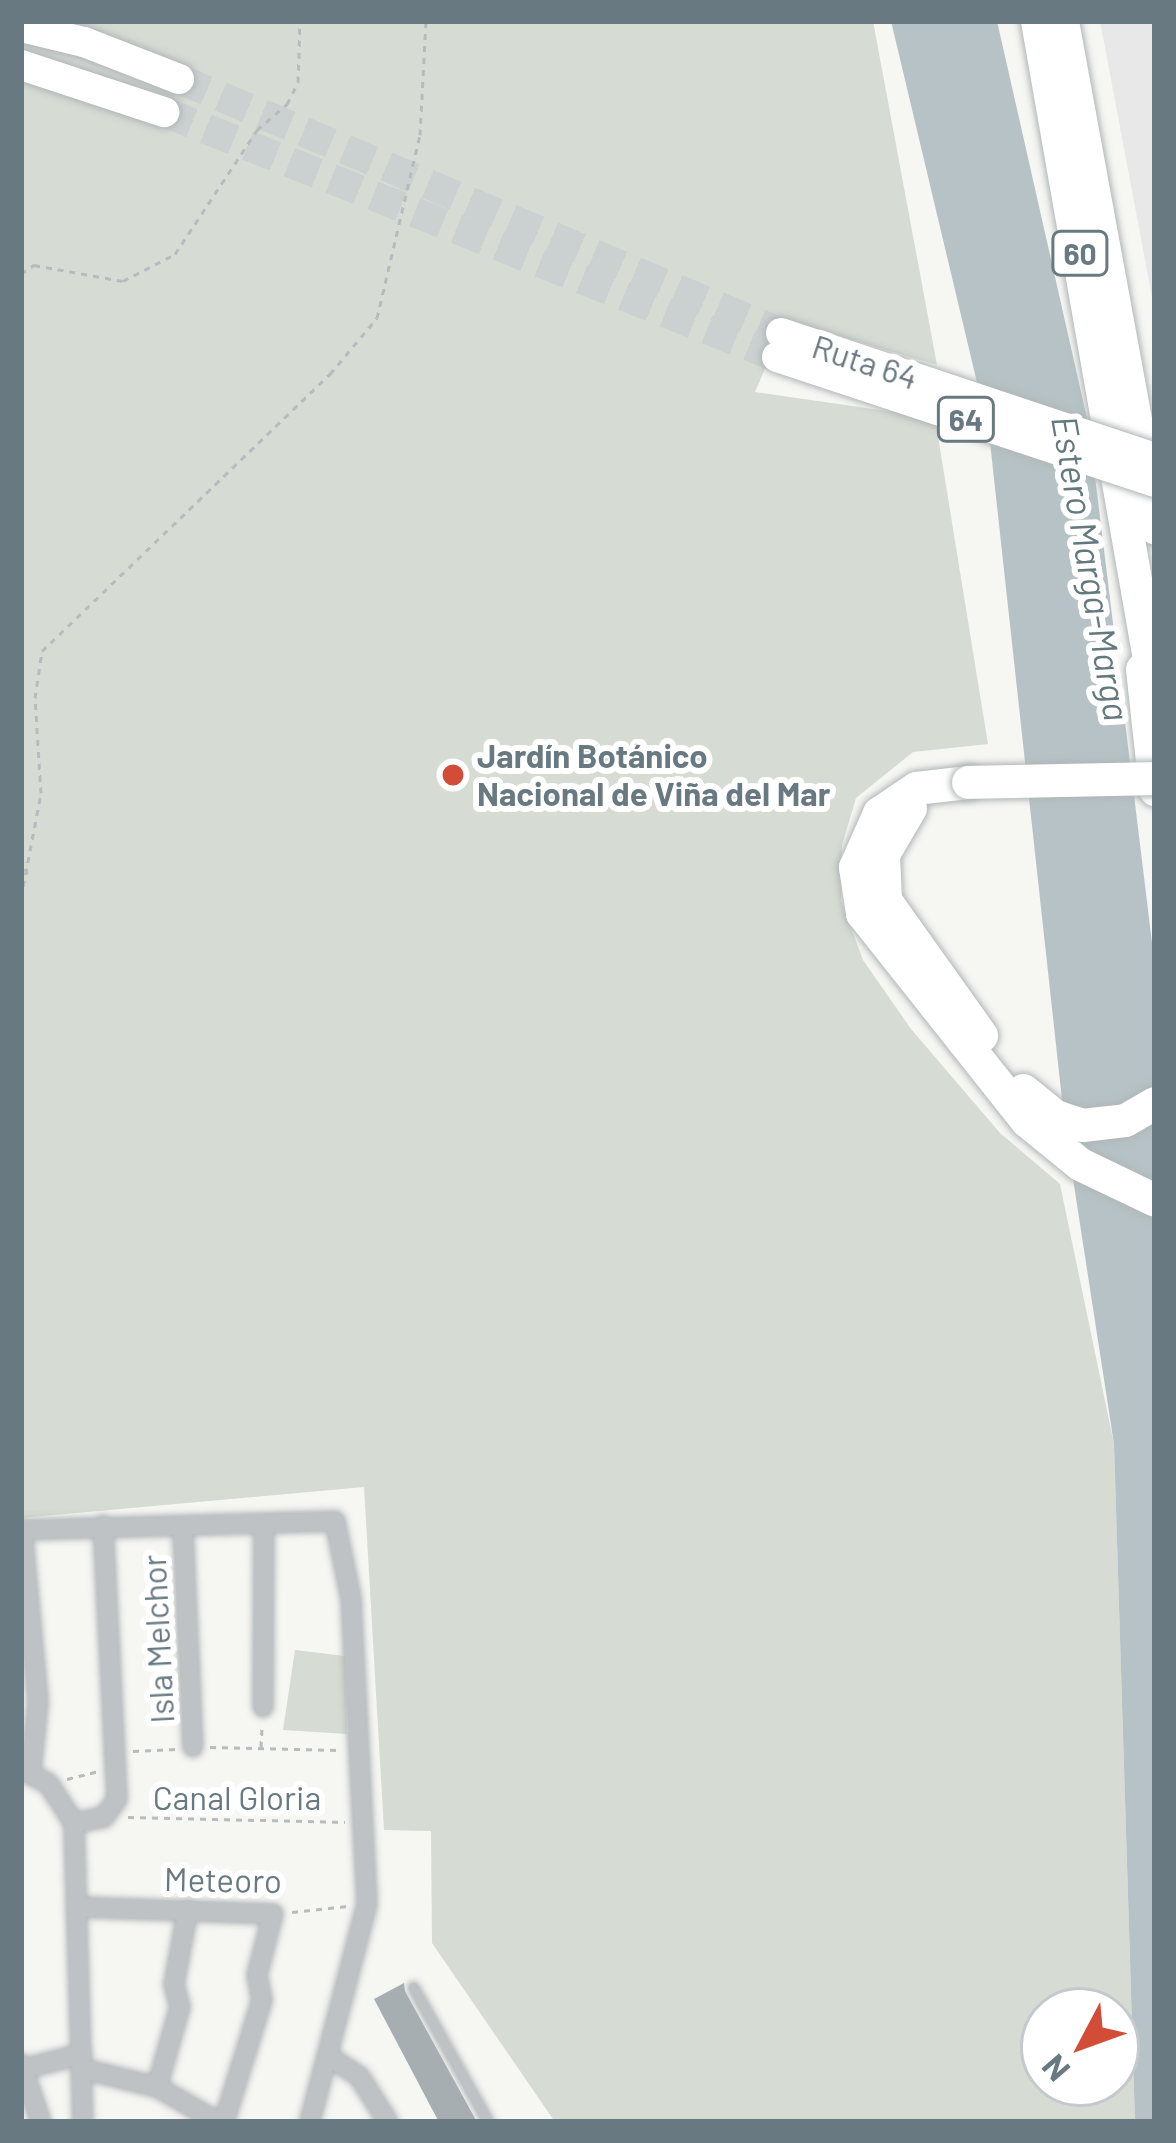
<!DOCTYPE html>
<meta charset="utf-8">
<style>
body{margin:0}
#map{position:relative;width:1176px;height:2143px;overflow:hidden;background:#f6f6f3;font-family:Barlow,sans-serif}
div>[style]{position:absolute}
.built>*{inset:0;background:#e7e8e7}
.green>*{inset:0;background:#d6dbd3}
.water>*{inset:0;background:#b6c2c5}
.building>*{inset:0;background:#a6aeb2}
.trunk-tunnel>*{height:30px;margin-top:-15px;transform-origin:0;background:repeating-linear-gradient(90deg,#cbd0d1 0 30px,transparent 0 45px)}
.path>*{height:3px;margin-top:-1.5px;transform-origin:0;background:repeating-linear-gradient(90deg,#b8bbbd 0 6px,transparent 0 12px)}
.roads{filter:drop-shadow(0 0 3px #b1b6b8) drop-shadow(0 0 3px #b1b6b8)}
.service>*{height:9px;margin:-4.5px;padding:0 4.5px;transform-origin:4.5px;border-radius:4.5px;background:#bec2c5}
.minor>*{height:18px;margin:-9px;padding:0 9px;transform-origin:9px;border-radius:9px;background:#bec2c5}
.trunk>*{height:30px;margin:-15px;padding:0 15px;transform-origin:15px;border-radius:15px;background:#fff}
.motorway>*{height:33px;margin:-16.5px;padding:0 16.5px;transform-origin:16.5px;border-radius:16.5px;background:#fff}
.bridges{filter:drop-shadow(0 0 3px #b1b6b8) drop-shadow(0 0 3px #b1b6b8)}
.trunk-bridge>*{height:30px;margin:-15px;padding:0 15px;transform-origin:15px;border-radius:15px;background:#fff}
.motorway-bridge>*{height:33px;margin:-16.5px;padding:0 16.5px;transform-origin:16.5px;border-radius:16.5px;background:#fff}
.dots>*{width:33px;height:33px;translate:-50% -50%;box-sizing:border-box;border:6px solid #fff;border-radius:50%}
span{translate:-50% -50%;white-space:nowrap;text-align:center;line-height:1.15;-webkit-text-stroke:12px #fff;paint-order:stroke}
.shield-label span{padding:3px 9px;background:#fff;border:3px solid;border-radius:9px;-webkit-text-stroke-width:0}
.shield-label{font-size:30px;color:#687981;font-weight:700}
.street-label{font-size:33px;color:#687981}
.poi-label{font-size:33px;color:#687981;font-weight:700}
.left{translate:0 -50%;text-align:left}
.water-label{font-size:36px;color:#64797e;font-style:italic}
.frame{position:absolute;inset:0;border:24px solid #687981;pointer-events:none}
.north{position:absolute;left:1020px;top:1987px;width:120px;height:120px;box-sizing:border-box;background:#fff;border:3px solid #c3c9cd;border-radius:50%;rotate:229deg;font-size:33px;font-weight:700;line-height:48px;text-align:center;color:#687981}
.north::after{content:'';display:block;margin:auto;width:42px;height:54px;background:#d24c38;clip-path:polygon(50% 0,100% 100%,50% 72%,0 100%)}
</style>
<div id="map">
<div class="built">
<i style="clip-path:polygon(1100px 21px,1155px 21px,1155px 320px,1152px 297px)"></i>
</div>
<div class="green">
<i style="clip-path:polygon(evenodd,21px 21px,873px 21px,937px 365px,786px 320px,755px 392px,935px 418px,988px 744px,913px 752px,856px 798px,842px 845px,841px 901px,863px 960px,911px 1029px,1000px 1133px,1060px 1184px,1114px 1444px,1135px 2122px,555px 2122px,432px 1943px,431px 1831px,384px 1830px,364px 1487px,21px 1518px,21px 21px,1044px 2011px,1116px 2011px,1116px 2083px,1044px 2083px,1044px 2011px)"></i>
<i style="clip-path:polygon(295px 1650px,345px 1656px,347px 1734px,283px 1730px)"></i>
</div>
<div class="water">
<i style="clip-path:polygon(891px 21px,997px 21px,1089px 427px,1155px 967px,1155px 2122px,1135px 2122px,1114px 1444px,1065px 1127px,989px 433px)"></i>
</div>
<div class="building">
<i style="clip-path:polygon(404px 1983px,405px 1991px,477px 2122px,439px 2122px,432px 2109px,374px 1999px)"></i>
</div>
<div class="trunk-tunnel">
<i style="left:179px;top:79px;width:653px;rotate:22.88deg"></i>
<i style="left:164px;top:112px;width:660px;rotate:21.79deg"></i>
</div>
<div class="path">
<i style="left:21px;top:274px;width:16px;rotate:-35deg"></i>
<i style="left:34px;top:265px;width:90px;rotate:10.2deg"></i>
<i style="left:123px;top:281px;width:59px;rotate:-27.4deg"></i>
<i style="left:175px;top:254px;width:149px;rotate:-56.5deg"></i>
<i style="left:257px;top:130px;width:40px;rotate:-41deg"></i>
<i style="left:287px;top:104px;width:25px;rotate:-63deg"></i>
<i style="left:298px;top:82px;width:61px;rotate:-88.1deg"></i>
<i style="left:21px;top:857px;width:20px;rotate:70deg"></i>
<i style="left:21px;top:898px;width:107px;rotate:-79.2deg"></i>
<i style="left:41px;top:793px;width:95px;rotate:-93.6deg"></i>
<i style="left:35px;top:698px;width:48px;rotate:-81.5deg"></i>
<i style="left:42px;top:651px;width:400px;rotate:-43.9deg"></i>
<i style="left:330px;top:374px;width:73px;rotate:-50deg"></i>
<i style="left:377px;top:318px;width:188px;rotate:-76.8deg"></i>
<i style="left:420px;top:135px;width:114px;rotate:-87deg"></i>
<i style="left:210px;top:1747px;width:129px;rotate:1.3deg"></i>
<i style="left:261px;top:1747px;width:21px;rotate:-87deg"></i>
<i style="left:133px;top:1751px;width:44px;rotate:-2.6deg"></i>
<i style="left:67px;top:1779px;width:33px;rotate:-14deg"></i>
<i style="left:128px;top:1817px;width:217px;rotate:1.3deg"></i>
<i style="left:292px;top:1912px;width:56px;rotate:-6.1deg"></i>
</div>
<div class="roads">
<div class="service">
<i style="left:413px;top:1987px;width:154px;rotate:60.9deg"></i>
</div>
<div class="minor">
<i style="left:22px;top:1529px;width:173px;rotate:84.7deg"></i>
<i style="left:38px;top:1701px;width:71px;rotate:95.6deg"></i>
<i style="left:183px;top:1529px;width:218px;rotate:87.4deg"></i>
<i style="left:21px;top:1530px;width:314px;rotate:-1.6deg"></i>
<i style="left:335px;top:1521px;width:79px;rotate:78.3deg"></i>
<i style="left:351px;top:1598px;width:306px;rotate:87deg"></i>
<i style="left:367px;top:1904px;width:225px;rotate:104.7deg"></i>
<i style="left:263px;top:1707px;width:180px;rotate:-89.7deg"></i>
<i style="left:21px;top:1770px;width:30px;rotate:26deg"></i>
<i style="left:48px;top:1783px;width:48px;rotate:57deg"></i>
<i style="left:74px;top:1823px;width:299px;rotate:88.3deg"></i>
<i style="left:74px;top:1823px;width:31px;rotate:-11deg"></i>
<i style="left:104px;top:1817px;width:22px;rotate:-54deg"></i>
<i style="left:117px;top:1799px;width:274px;rotate:-92.9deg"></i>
<i style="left:77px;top:1907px;width:196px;rotate:2deg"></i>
<i style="left:273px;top:1914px;width:63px;rotate:104.7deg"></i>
<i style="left:257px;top:1975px;width:25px;rotate:79deg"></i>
<i style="left:262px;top:2000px;width:128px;rotate:107.3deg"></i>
<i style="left:331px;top:2058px;width:33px;rotate:33deg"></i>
<i style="left:359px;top:2076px;width:54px;rotate:57.8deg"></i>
<i style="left:21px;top:2064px;width:61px;rotate:71deg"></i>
<i style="left:23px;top:2069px;width:61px;rotate:-14.3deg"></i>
<i style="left:83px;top:2069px;width:76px;rotate:13.7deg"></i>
<i style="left:157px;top:2087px;width:70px;rotate:29.8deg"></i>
<i style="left:157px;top:2087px;width:83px;rotate:-74deg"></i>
<i style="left:180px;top:2007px;width:24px;rotate:-105deg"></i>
<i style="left:174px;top:1984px;width:76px;rotate:-79.4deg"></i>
</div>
<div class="trunk">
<i style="left:21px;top:27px;width:65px;rotate:13.4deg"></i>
<i style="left:84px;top:42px;width:102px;rotate:21.3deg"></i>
<i style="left:21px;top:65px;width:151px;rotate:18.2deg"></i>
</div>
<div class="motorway">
<i style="left:1037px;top:21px;width:682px;rotate:80.04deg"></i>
<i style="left:1062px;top:21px;width:515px;rotate:79.61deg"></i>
<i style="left:1142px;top:669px;width:121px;rotate:83.8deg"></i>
<i style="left:968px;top:782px;width:52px;rotate:173.4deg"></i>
<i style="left:916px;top:788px;width:45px;rotate:146deg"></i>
<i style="left:879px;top:813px;width:59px;rotate:114deg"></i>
<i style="left:855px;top:867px;width:47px;rotate:81.3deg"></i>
<i style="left:862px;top:913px;width:265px;rotate:51.6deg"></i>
<i style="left:1027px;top:1121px;width:68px;rotate:39.1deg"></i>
<i style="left:1080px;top:1164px;width:83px;rotate:25.6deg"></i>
<i style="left:910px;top:808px;width:53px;rotate:120.4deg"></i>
<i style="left:883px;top:854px;width:46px;rotate:87.5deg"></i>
<i style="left:885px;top:900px;width:166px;rotate:54.6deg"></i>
<i style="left:1023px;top:1090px;width:41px;rotate:39.1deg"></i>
<i style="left:1055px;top:1116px;width:28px;rotate:18deg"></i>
<i style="left:1082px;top:1125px;width:43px;rotate:-6.6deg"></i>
<i style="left:1125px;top:1120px;width:34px;rotate:-30deg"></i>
</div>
</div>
<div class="bridges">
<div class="trunk-bridge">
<i style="left:781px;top:333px;width:394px;rotate:18.5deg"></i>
<i style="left:777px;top:357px;width:398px;rotate:18.3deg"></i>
</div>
<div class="motorway-bridge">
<i style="left:968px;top:782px;width:187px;rotate:-1.2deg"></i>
</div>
</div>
<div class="dots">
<i style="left:453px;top:775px;background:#d24c38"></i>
</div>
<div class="shield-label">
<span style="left:1080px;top:253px">60</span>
<span style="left:966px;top:419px">64</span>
</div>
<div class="street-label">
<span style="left:865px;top:362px;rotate:18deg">Ruta 64</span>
<span style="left:158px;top:1639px;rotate:-93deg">Isla Melchor</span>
<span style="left:237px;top:1798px">Canal Gloria</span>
<span style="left:223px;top:1880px;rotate:1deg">Meteoro</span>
</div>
<div class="poi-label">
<span class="left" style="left:477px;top:775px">Jardín Botánico<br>Nacional de Viña del Mar</span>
</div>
<div class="water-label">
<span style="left:1092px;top:568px;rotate:80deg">Estero Marga-Marga</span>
</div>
<div class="frame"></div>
<div class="north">N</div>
</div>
